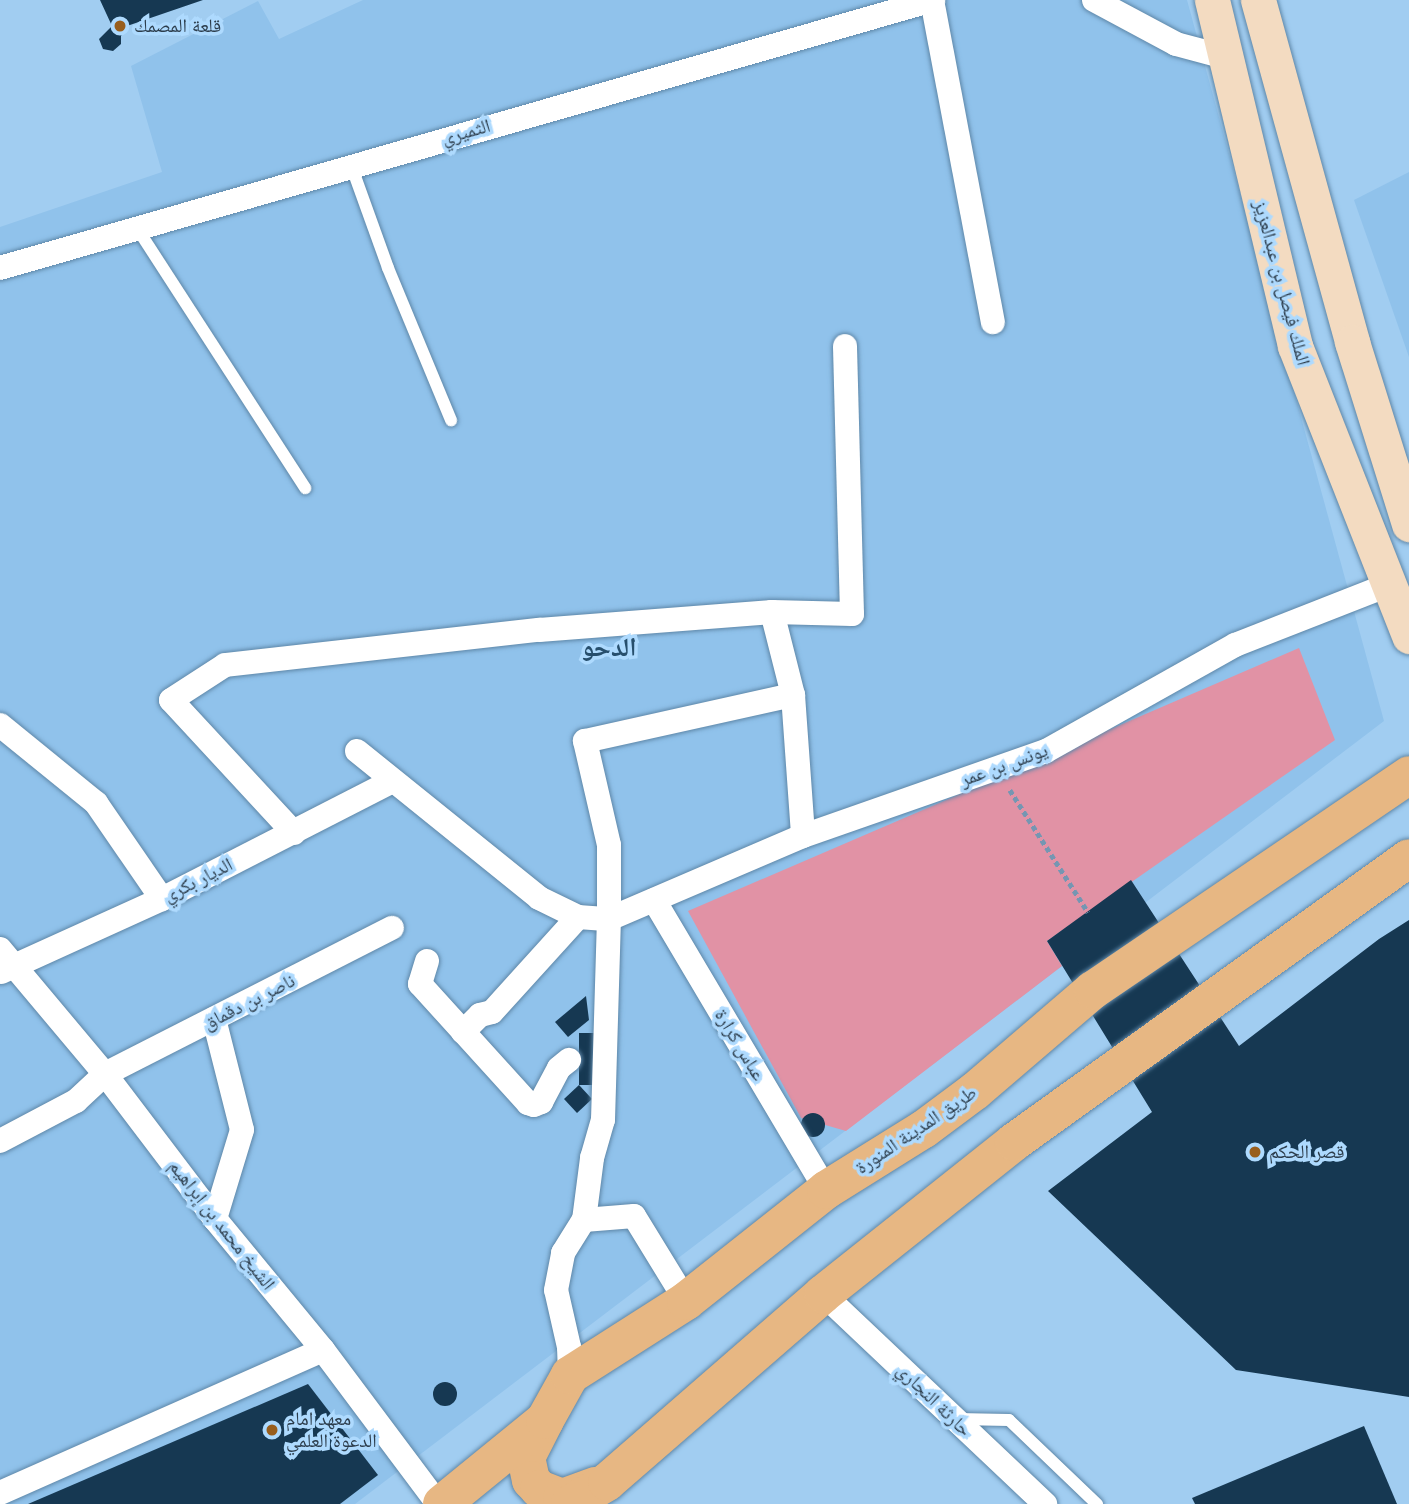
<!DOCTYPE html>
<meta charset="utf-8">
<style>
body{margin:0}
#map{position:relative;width:1409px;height:1504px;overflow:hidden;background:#a1cdf1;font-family:"DM Sans","Noto Naskh Arabic",sans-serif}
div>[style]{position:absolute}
.built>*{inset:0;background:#90c2eb}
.green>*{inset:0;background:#e192a5}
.building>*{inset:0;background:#163852}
.round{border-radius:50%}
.path>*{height:4.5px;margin-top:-2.25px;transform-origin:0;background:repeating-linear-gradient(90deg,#7596b2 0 5px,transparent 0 8.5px)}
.roads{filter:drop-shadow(0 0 2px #5e87a8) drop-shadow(0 0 2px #5e87a8)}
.lane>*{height:12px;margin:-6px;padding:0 6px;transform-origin:6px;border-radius:6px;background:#fff}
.street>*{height:24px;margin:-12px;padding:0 12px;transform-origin:12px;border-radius:12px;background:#fff}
.secondary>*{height:35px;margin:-17.5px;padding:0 17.5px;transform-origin:17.5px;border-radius:17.5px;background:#f3dbc1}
.primary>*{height:38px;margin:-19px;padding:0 19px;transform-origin:19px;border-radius:19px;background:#e7b783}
.dots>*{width:19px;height:19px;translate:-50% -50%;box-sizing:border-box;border:4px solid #aedafe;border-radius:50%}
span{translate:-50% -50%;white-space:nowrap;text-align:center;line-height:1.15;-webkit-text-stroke:7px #aedafe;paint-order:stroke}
.poi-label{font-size:19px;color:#2c3d4c}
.left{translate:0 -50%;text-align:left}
.street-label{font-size:19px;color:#2c3d4c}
.district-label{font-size:26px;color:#274f6d;font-weight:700}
</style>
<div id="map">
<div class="built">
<i style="clip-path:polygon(363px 0,1187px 0,1384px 721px,355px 1504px,0 1504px,0 227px,162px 172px,131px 66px,258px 1px,279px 39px)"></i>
<i style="clip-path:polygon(1409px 172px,1409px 357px,1354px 200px)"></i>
</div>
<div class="green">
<i style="clip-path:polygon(1299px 648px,1335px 740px,1047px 941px,1062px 966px,846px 1131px,801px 1118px,688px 911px)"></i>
</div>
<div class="building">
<i style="clip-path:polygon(100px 0,203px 0,127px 26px,121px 36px,121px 44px,113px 51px,103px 49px,99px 39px,112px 26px)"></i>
<i style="clip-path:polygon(1131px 880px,1239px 1046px,1379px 939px,1409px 920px,1409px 1397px,1236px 1370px,1048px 1191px,1152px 1112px,1047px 941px)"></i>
<i style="clip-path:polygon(586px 996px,589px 1020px,568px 1037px,555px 1022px)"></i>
<i style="clip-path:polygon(579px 1033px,597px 1033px,596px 1085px,579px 1085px)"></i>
<i style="clip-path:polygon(579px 1085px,592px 1099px,577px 1113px,564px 1099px)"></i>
<i class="round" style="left:801px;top:1113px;width:24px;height:24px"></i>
<i class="round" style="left:433px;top:1382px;width:24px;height:24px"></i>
<i style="clip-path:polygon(308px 1384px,378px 1475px,340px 1504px,28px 1504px)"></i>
<i style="clip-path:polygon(1364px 1426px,1397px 1504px,1195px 1504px,1192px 1498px)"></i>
</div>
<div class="path">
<i style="left:1010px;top:790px;width:145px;rotate:57.4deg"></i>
</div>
<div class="roads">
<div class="lane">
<i style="left:351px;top:165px;width:109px;rotate:70.2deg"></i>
<i style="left:388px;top:268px;width:165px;rotate:67.5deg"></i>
<i style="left:137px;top:228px;width:310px;rotate:57.1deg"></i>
<i style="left:957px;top:1419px;width:52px;rotate:1.1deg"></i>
<i style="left:1009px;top:1420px;width:122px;rotate:43.7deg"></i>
</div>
<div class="street">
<i style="left:932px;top:0;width:328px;rotate:79.3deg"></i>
<i style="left:1094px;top:0;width:93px;rotate:28.2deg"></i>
<i style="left:1176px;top:44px;width:51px;rotate:14.9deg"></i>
<i style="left:0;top:268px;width:971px;rotate:-16.03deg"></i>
<i style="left:772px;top:612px;width:86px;rotate:75.8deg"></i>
<i style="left:793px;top:695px;width:141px;rotate:85.9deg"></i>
<i style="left:0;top:725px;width:124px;rotate:39.1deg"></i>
<i style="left:96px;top:803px;width:116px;rotate:55.5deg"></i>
<i style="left:357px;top:751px;width:234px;rotate:38.9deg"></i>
<i style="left:539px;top:898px;width:43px;rotate:26deg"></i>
<i style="left:578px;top:917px;width:31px;rotate:4deg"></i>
<i style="left:609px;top:919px;width:211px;rotate:-23.2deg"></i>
<i style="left:803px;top:836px;width:257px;rotate:-19.3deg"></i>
<i style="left:1046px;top:751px;width:217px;rotate:-29.3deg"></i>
<i style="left:1235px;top:645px;width:164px;rotate:-21.4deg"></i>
<i style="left:294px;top:833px;width:181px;rotate:-132.8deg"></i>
<i style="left:171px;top:700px;width:64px;rotate:-32.9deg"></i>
<i style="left:225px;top:665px;width:316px;rotate:-6.4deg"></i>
<i style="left:539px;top:630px;width:234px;rotate:-4.4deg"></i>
<i style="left:772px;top:612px;width:80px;rotate:1.4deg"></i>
<i style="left:852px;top:614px;width:268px;rotate:-91.5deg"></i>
<i style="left:654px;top:900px;width:337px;rotate:59.3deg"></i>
<i style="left:0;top:949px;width:163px;rotate:50deg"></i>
<i style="left:105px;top:1074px;width:182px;rotate:52.8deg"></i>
<i style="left:215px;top:1219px;width:170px;rotate:50.5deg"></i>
<i style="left:323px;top:1350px;width:192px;rotate:53.2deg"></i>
<i style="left:427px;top:961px;width:24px;rotate:107deg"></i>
<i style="left:420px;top:984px;width:161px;rotate:47.8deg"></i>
<i style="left:528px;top:1103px;width:6px;rotate:18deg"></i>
<i style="left:534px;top:1105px;width:8px;rotate:-23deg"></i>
<i style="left:541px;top:1102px;width:38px;rotate:-62deg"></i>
<i style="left:559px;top:1068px;width:13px;rotate:-39deg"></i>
<i style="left:1px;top:972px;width:177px;rotate:-24.4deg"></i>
<i style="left:162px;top:899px;width:259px;rotate:-27.1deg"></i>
<i style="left:214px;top:1019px;width:114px;rotate:75.8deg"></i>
<i style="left:242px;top:1130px;width:93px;rotate:106.9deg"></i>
<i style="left:463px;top:1032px;width:24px;rotate:-45deg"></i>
<i style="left:480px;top:1015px;width:12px;rotate:-14deg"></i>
<i style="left:492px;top:1012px;width:128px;rotate:-47.8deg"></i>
<i style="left:0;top:1141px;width:86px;rotate:-27.8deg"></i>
<i style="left:76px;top:1101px;width:40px;rotate:-43deg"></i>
<i style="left:105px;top:1074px;width:322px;rotate:-27deg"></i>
<i style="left:584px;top:1220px;width:50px;rotate:-4.6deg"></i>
<i style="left:634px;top:1216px;width:100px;rotate:58.5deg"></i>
<i style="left:823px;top:1294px;width:306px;rotate:43.4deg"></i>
<i style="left:570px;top:1375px;width:28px;rotate:-92deg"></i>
<i style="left:569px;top:1347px;width:58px;rotate:-102.8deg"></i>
<i style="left:556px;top:1290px;width:38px;rotate:-79deg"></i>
<i style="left:563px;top:1253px;width:39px;rotate:-58deg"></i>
<i style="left:584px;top:1220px;width:63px;rotate:-82.6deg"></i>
<i style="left:592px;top:1158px;width:40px;rotate:-74deg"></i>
<i style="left:603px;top:1120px;width:201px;rotate:-88.3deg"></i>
<i style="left:609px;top:919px;width:74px;rotate:-90deg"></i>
<i style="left:609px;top:845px;width:107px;rotate:-103deg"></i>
<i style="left:585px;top:741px;width:213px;rotate:-12.5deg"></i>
<i style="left:0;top:1493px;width:353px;rotate:-23.9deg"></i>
</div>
<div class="secondary">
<i style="left:1212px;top:0;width:356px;rotate:76.5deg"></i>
<i style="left:1295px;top:346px;width:312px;rotate:68.5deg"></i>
<i style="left:1258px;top:0;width:355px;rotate:74.6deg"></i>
<i style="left:1352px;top:342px;width:191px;rotate:72.6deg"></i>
</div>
<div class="primary">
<i style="left:544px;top:1422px;width:39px;rotate:117deg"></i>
<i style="left:526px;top:1457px;width:24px;rotate:78deg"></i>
<i style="left:531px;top:1480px;width:12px;rotate:48deg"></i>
<i style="left:539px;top:1489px;width:25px;rotate:21deg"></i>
<i style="left:562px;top:1498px;width:35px;rotate:-20deg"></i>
<i style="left:442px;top:1504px;width:133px;rotate:-39.2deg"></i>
<i style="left:545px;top:1420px;width:51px;rotate:-60.9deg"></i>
<i style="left:570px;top:1375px;width:138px;rotate:-32.5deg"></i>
<i style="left:686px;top:1301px;width:179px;rotate:-38.4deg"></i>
<i style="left:826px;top:1190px;width:115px;rotate:-31.9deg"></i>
<i style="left:924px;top:1129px;width:64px;rotate:-36.7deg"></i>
<i style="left:975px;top:1091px;width:155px;rotate:-40.6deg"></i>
<i style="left:1093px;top:990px;width:382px;rotate:-34.2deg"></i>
<i style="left:570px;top:1504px;width:43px;rotate:-30.7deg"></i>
<i style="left:607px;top:1482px;width:286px;rotate:-41deg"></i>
<i style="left:823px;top:1294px;width:244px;rotate:-38.5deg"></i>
<i style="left:1014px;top:1142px;width:486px;rotate:-35.7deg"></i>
</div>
</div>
<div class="dots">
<i style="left:120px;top:26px;background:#985e1d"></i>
<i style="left:1255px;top:1152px;background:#985e1d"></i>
<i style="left:272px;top:1430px;background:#985e1d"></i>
</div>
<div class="poi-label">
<span class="left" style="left:134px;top:26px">قلعة المصمك</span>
<span class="left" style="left:1269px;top:1152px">قصر الحكم</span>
<span class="left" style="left:286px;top:1430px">معهد امام<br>الدعوة العلمي</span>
</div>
<div class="street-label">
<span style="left:466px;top:132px;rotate:-16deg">الثميري</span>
<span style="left:1282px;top:283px;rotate:75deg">الملك فيصل بن عبدالعزيز</span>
<span style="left:1004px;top:765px;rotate:-20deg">يونس بن عمر</span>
<span style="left:198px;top:880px;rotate:-27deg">الديار بكري</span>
<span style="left:249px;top:1002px;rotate:-27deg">ناصر بن دقماق</span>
<span style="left:740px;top:1045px;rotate:59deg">عباس كرارة</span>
<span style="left:916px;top:1130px;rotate:-34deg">طريق المدينة المنورة</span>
<span style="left:222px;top:1225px;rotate:52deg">الشيخ محمد بن إبراهيم</span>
<span style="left:934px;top:1400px;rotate:44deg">حارثة النجاري</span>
</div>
<div class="district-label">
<span style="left:609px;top:648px">الدحو</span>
</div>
</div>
